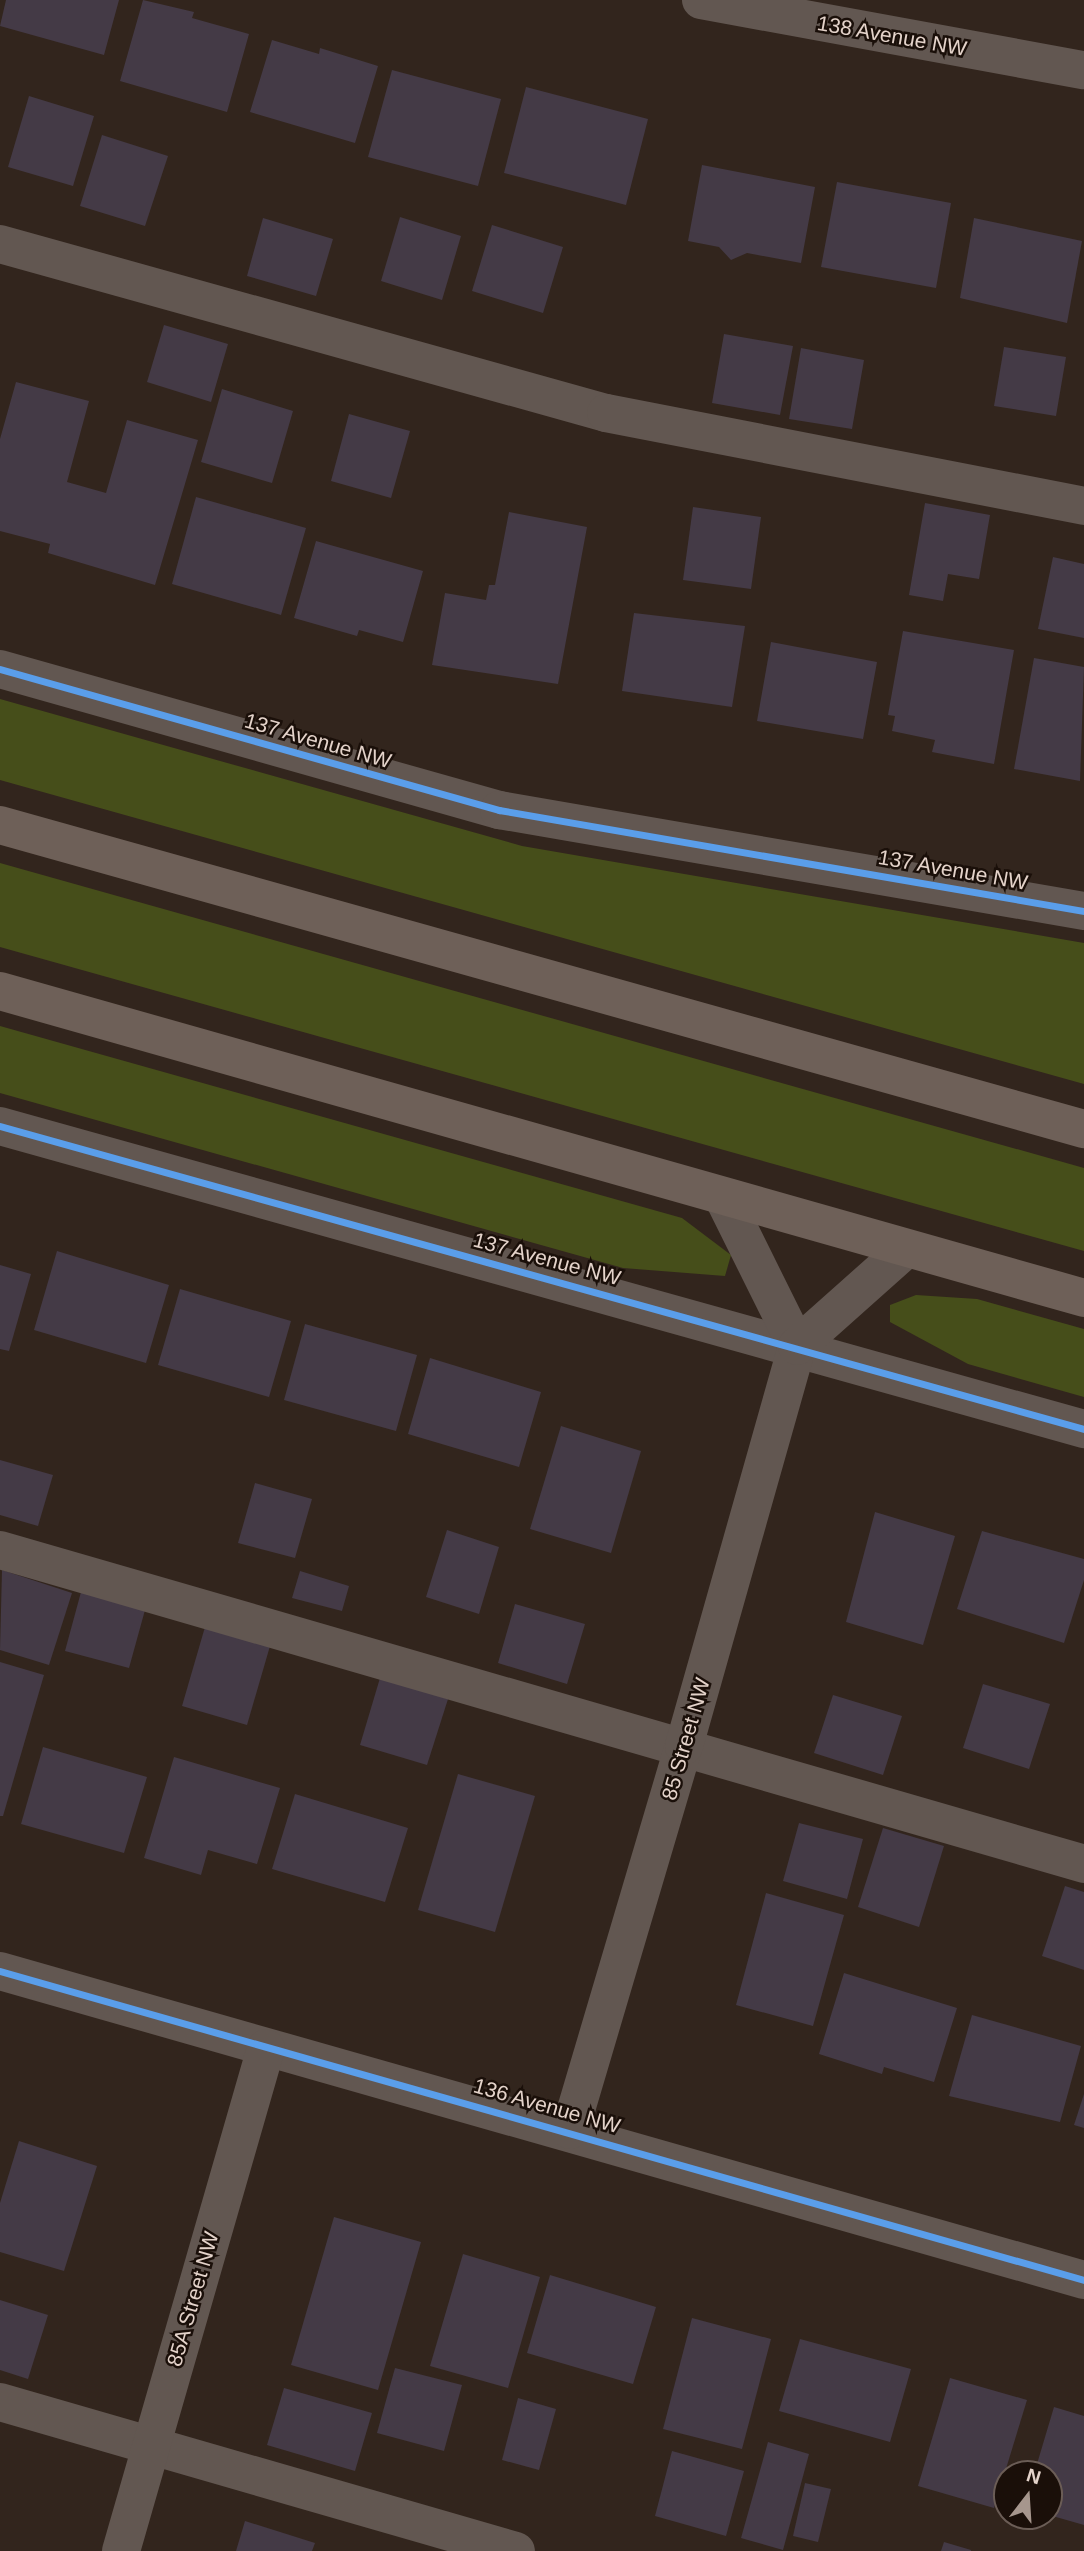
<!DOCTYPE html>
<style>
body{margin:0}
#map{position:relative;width:1084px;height:2551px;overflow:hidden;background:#32251d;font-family:Arial,sans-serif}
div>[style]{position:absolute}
.green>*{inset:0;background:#464e1a}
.building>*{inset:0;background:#443a46}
.minor>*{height:38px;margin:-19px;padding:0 19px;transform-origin:19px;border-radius:19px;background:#625751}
.major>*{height:38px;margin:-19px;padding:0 19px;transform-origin:19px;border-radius:19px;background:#6e6058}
.cycleway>*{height:7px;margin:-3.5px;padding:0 3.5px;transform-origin:3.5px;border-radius:3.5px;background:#5a9eea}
span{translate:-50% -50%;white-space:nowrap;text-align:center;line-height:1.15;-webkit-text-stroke:5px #1a0f09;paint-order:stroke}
.street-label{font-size:21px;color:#e4d3ca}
.north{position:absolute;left:993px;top:2460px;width:70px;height:70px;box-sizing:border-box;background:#1a0f09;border:2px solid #6b5d56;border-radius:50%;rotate:17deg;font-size:19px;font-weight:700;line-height:28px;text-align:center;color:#e4d3ca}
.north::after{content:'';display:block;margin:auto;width:24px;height:32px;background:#a6968d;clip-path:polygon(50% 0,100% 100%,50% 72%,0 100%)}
</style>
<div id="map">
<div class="green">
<i style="clip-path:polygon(0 699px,522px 846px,1084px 943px,1084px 1084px,0 780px)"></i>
<i style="clip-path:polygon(0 863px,1084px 1168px,1084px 1251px,0 947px)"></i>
<i style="clip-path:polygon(0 1026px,682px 1218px,731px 1255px,725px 1276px,623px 1268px,0 1093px)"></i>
<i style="clip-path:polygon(916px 1295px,977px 1299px,1084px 1329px,1084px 1397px,968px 1364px,890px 1322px,890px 1305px)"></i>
</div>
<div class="building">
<i style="clip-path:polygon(6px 0,119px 0,104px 55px,0 26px)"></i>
<i style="clip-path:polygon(143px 0,194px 12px,192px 18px,249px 34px,227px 112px,120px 81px)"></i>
<i style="clip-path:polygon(272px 40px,319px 54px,320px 48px,378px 66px,355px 143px,250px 112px)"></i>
<i style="clip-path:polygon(392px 70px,501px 99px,478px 186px,368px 157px)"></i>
<i style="clip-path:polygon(526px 87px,648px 119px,626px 205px,504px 173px)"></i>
<i style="clip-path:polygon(29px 96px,94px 116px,73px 186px,8px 167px)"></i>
<i style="clip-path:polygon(102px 135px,168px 156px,145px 226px,80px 206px)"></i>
<i style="clip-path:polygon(702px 165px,815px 187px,801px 263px,747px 253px,731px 260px,719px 247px,688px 241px)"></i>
<i style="clip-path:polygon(837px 182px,951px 203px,936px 288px,821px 267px)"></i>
<i style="clip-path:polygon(400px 217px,461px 236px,442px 300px,381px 281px)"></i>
<i style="clip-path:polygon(263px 218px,333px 239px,316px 296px,247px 276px)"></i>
<i style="clip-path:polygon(974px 218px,1082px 241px,1067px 323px,960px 298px)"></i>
<i style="clip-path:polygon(492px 225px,563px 247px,543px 313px,472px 291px)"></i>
<i style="clip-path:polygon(164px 325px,228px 344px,211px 402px,147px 382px)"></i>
<i style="clip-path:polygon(724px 334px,793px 346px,780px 415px,712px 403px)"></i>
<i style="clip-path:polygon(1004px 347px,1066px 357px,1056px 416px,994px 406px)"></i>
<i style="clip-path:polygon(801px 348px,864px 360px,852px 429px,789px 419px)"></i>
<i style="clip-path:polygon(16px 382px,89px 401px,67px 482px,106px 493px,127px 420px,198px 440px,155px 585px,48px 553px,50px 544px,0 531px,0 439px)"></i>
<i style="clip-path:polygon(222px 389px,293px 411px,272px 483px,201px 462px)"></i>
<i style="clip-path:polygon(349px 414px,410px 431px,391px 498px,331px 481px)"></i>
<i style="clip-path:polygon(196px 497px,306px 528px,281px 615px,172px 584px)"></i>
<i style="clip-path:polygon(925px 503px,990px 515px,979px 579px,948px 574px,943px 601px,909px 595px)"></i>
<i style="clip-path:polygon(693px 507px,761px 517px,751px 589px,683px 580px)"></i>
<i style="clip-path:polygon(509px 512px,587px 527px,558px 684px,432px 665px,445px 593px,486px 600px,489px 585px,495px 585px)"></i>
<i style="clip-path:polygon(316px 541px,423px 571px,403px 642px,359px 630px,357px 636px,294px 618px)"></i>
<i style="clip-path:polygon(1053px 557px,1084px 564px,1084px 638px,1038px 629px)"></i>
<i style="clip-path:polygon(634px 613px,745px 626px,732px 707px,622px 691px)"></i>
<i style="clip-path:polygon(903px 631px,1014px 650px,994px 764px,932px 752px,935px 740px,892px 731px,895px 716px,888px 715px)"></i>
<i style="clip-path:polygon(771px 642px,877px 662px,863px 739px,757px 721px)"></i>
<i style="clip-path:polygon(1034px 658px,1084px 667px,1080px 781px,1014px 769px)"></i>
<i style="clip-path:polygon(57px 1251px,169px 1285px,146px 1363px,34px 1330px)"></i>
<i style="clip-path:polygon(0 1265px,31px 1274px,9px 1351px,0 1349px)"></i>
<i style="clip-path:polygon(180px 1289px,291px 1321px,269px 1397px,158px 1365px)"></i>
<i style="clip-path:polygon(305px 1324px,417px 1355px,396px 1431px,284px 1400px)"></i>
<i style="clip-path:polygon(430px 1358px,541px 1392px,519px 1467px,408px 1434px)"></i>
<i style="clip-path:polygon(561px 1426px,641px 1451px,611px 1553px,530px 1529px)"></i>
<i style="clip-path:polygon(0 1460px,53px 1475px,38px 1526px,0 1515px)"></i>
<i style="clip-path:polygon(255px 1483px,312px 1499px,295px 1558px,238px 1543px)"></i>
<i style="clip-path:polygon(875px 1512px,955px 1536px,923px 1645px,846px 1622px)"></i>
<i style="clip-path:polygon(447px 1530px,499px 1547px,479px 1614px,426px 1597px)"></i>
<i style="clip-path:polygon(982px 1531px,1084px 1559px,1084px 1580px,1064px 1643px,957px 1609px)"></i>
<i style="clip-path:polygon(2px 1570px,72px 1593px,49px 1665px,0 1650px)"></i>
<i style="clip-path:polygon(300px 1571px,349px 1586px,342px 1611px,292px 1598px)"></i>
<i style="clip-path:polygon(81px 1592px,145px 1610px,129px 1668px,65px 1651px)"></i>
<i style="clip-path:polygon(515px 1604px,585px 1624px,567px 1684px,498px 1663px)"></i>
<i style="clip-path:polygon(205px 1627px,270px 1646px,247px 1725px,182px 1706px)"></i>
<i style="clip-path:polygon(0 1662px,44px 1675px,3px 1816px,0 1816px)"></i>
<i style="clip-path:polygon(380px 1678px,448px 1699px,427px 1765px,360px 1745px)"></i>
<i style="clip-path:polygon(983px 1684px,1050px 1704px,1029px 1769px,963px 1748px)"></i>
<i style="clip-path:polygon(833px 1695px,902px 1716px,883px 1775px,814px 1753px)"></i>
<i style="clip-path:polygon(43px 1747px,147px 1777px,124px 1853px,21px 1824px)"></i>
<i style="clip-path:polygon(174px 1757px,280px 1788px,257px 1864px,208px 1850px,201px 1875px,144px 1858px)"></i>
<i style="clip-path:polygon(458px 1774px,535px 1796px,495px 1932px,418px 1910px)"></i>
<i style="clip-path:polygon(295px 1794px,408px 1828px,385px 1902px,272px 1869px)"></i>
<i style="clip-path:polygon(799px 1823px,863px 1839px,847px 1899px,783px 1881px)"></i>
<i style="clip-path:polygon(883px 1828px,944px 1846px,919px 1927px,858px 1907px)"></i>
<i style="clip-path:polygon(1065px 1886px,1084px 1892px,1084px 1970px,1042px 1956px)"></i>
<i style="clip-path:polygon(766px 1893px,844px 1915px,813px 2026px,736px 2005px)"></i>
<i style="clip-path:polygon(844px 1973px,957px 2008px,934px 2082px,884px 2067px,882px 2074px,819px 2054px)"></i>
<i style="clip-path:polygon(972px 2015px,1081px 2046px,1060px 2122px,949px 2096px)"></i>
<i style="clip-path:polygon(1084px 2094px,1084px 2128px,1074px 2125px)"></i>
<i style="clip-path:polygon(19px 2141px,97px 2166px,64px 2271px,0 2252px,0 2203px)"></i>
<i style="clip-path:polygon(334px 2217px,421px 2242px,378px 2390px,291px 2365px)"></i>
<i style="clip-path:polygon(463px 2254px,540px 2277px,508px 2388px,430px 2366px)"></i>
<i style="clip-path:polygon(550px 2275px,656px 2307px,633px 2384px,527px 2353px)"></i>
<i style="clip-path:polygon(0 2300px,48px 2315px,28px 2379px,0 2370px)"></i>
<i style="clip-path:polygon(692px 2318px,771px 2339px,742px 2449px,663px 2429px)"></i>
<i style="clip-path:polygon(800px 2339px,911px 2369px,890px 2442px,779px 2411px)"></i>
<i style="clip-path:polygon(395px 2368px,462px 2385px,444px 2451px,377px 2433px)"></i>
<i style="clip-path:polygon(950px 2378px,1027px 2400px,994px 2508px,918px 2486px)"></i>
<i style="clip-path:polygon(284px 2388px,372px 2413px,355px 2471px,267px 2445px)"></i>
<i style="clip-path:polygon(518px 2398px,556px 2409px,539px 2470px,502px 2460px)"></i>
<i style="clip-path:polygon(1054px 2407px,1084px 2416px,1084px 2525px,1049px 2515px,1049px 2474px,1034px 2474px)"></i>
<i style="clip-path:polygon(768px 2442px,809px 2454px,783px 2550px,741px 2538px)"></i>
<i style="clip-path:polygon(672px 2451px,744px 2471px,726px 2536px,655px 2516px)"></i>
<i style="clip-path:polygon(805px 2483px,831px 2489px,818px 2542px,793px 2536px)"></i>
<i style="clip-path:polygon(245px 2521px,315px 2543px,312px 2551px,236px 2551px)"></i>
<i style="clip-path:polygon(944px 2542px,971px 2550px,971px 2551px,941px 2551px)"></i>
</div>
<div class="minor">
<i style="left:701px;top:0;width:389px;rotate:10.4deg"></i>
<i style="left:0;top:244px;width:629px;rotate:15.58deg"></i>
<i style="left:606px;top:413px;width:487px;rotate:11deg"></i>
<i style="left:0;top:669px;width:519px;rotate:15.78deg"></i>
<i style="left:499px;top:810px;width:594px;rotate:9.8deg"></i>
<i style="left:0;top:1126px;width:1126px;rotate:15.62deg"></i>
<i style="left:723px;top:1197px;width:166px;rotate:63.6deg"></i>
<i style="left:0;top:1550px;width:1129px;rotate:16.15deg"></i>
<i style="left:0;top:1971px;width:1127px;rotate:15.91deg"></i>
<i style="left:570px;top:2130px;width:401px;rotate:-73.5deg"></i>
<i style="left:684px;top:1746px;width:416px;rotate:-74.2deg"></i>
<i style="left:797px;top:1346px;width:146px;rotate:-41.7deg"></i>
<i style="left:0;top:2402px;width:537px;rotate:16.11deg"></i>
<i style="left:121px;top:2551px;width:523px;rotate:-73.92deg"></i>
</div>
<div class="major">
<i style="left:0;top:825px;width:1126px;rotate:15.67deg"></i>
<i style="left:0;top:991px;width:1127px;rotate:15.81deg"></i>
</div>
<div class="cycleway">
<i style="left:0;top:669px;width:519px;rotate:15.78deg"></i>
<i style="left:499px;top:810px;width:594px;rotate:9.8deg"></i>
<i style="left:0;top:1126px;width:1126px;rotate:15.62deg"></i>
<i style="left:0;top:1971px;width:1127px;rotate:15.91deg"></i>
</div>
<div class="street-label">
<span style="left:892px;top:36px;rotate:10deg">138 Avenue NW</span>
<span style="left:318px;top:741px;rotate:16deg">137 Avenue NW</span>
<span style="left:953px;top:870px;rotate:10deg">137 Avenue NW</span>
<span style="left:547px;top:1259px;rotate:15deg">137 Avenue NW</span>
<span style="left:686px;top:1739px;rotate:-74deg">85 Street NW</span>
<span style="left:547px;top:2106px;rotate:16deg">136 Avenue NW</span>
<span style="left:193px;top:2299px;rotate:-74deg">85A Street NW</span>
</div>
<div class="north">N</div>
</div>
